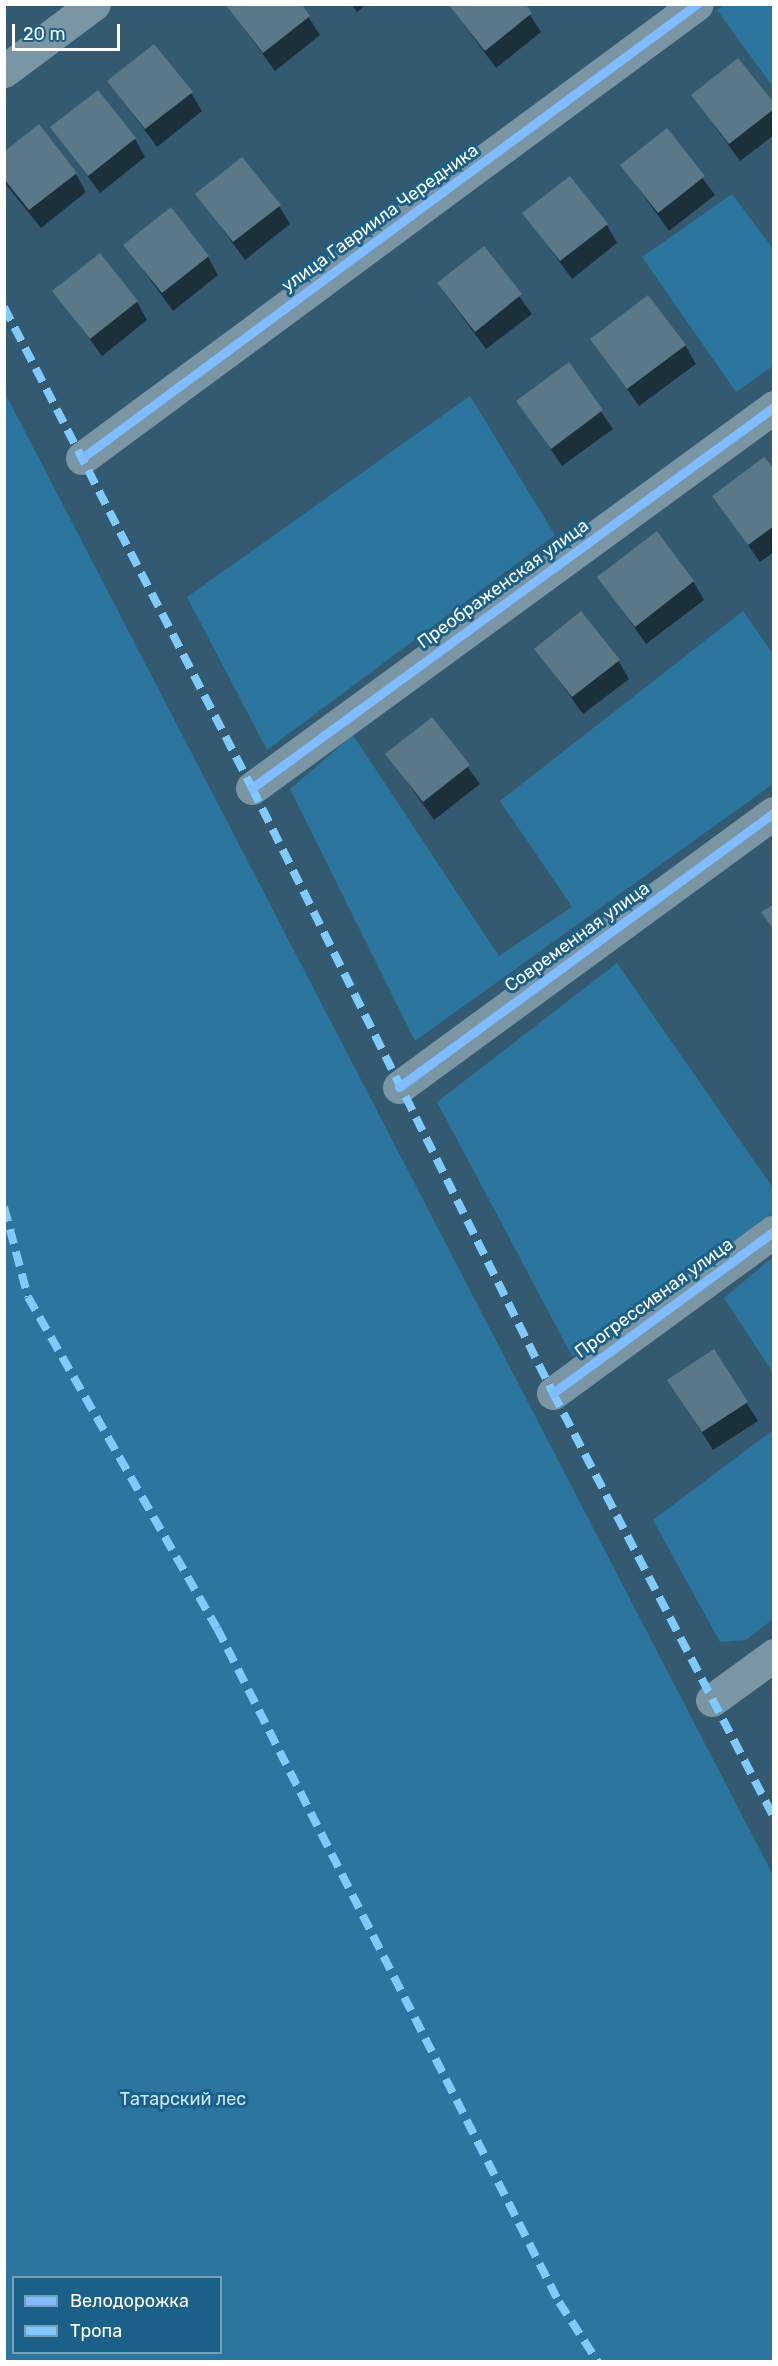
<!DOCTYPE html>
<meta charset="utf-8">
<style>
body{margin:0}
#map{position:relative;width:778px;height:2366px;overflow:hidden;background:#335a70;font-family:Rubik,sans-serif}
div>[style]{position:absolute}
.green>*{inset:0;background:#2b759e}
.shadow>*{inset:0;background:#0007}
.building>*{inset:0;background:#5b7889}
.minor>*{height:33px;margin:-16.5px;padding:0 16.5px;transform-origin:16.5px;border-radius:16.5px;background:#7a96a5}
.quiet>*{height:8px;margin-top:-4px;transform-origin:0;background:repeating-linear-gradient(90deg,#80caff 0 15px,transparent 0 23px)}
.cycleway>*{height:9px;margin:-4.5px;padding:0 4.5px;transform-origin:4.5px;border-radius:4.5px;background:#80bcff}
span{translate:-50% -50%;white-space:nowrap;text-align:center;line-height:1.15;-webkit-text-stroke:6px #1a6089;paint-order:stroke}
.street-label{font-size:18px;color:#fff}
.park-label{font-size:18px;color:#c9e8f9}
.frame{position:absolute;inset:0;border:6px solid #fff;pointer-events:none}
.legend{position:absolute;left:12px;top:2276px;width:210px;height:78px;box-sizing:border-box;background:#1a6089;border:2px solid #76a0b8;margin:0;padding:8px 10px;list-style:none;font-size:18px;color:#fff}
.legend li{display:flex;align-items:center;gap:12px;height:30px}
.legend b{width:30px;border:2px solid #76a0b8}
.scale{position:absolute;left:12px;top:24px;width:108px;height:27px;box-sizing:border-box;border:3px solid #fff;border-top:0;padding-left:8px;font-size:18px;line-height:21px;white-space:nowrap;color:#fff;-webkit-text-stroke:4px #1a6089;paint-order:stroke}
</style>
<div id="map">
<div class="green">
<i style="clip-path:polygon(724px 5px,773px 5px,773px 87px,717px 10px)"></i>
<i style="clip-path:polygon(732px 194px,774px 250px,773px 366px,736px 392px,642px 257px)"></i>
<i style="clip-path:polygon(evenodd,4px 391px,773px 1875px,773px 2361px,5px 2361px,4px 391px,14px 2278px,220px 2278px,220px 2352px,14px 2352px,14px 2278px)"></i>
<i style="clip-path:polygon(470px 396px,555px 535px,267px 750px,187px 597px)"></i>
<i style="clip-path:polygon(743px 611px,773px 654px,773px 784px,415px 1041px,290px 789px,353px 735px,499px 956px,572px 907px,500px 801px)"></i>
<i style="clip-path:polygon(617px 963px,773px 1188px,773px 1213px,572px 1356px,437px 1102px)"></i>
<i style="clip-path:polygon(773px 1257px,773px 1373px,724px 1298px)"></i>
<i style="clip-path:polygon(773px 1430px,773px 1619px,746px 1640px,720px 1642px,653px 1520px)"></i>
</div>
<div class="shadow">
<i style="clip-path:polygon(300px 4px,320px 35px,275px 71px,227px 5px)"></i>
<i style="clip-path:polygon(351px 4px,367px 4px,357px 12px)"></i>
<i style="clip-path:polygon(449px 4px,523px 4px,541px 32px,496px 68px)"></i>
<i style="clip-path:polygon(109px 81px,191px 93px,202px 111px,157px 147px)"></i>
<i style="clip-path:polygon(693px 96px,774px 105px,774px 135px,740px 161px)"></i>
<i style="clip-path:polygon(52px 128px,135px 139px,145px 157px,100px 193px)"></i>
<i style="clip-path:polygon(667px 130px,715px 195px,669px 231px,622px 165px)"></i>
<i style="clip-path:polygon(4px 153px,76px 174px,86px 192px,41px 228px,4px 182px)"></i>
<i style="clip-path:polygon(197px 194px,279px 206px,290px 224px,245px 260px)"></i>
<i style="clip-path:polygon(524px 213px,607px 225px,617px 243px,572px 279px)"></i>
<i style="clip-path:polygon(125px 245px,208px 257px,218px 275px,173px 311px)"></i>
<i style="clip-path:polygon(484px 248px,532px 314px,486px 349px,438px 284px)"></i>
<i style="clip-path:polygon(54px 291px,137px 302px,147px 320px,102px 356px)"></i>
<i style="clip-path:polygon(592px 339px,685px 345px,696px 364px,639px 406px)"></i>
<i style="clip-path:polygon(568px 364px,613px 429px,562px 466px,518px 401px)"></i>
<i style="clip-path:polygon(774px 472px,774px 552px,760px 562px,714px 496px)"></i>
<i style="clip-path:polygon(599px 577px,693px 581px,704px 600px,646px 644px)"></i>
<i style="clip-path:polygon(536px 649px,618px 660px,629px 679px,583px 714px)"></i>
<i style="clip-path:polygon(432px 719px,480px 784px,434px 820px,387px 754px)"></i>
<i style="clip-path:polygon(714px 1351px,758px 1421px,713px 1450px,680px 1398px)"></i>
</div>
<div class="building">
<i style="clip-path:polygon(448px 4px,525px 4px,532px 13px,485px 51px)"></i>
<i style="clip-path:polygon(226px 5px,302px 5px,310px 16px,263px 53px)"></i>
<i style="clip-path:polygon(154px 44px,193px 92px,145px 129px,107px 81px)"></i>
<i style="clip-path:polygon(738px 58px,774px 103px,774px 109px,729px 144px,691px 95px)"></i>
<i style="clip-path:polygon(98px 90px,136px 138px,88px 176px,50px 127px)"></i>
<i style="clip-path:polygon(39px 124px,77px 173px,29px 210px,4px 179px,4px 152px)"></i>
<i style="clip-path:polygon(667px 128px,705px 176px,658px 213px,620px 165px)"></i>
<i style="clip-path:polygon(242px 157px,281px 205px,233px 242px,195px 194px)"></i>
<i style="clip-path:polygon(570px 176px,608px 224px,560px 261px,522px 213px)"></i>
<i style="clip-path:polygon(171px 207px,209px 256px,162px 293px,123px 245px)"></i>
<i style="clip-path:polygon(484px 246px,522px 294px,475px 332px,437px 283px)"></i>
<i style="clip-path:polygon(100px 253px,138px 301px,90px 339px,52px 291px)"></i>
<i style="clip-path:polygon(648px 295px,686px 345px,627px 389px,590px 339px)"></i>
<i style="clip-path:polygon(569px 362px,603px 410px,551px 449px,516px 401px)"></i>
<i style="clip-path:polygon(764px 457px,774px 469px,774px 526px,748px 545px,712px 496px)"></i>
<i style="clip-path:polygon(657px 531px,694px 581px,635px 627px,597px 577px)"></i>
<i style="clip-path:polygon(581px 611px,620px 660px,572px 697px,534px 649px)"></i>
<i style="clip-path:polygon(432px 717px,470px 765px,423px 802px,385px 754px)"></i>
<i style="clip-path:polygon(774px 904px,774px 930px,761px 912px)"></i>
<i style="clip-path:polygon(714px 1349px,748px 1402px,702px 1432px,667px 1380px)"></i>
</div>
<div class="minor">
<i style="left:4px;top:71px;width:112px;rotate:-36.7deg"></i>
<i style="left:82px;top:458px;width:764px;rotate:-36.44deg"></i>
<i style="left:252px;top:788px;width:646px;rotate:-36.13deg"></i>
<i style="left:399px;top:1087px;width:464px;rotate:-36.2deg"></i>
<i style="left:553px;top:1393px;width:274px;rotate:-36.2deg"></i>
<i style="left:712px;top:1700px;width:77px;rotate:-36deg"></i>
</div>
<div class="quiet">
<i style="left:4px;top:307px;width:541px;rotate:62.72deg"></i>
<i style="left:252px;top:788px;width:676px;rotate:63.55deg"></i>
<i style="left:553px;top:1393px;width:478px;rotate:62.5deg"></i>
<i style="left:4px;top:1207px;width:93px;rotate:75.1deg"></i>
<i style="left:28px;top:1297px;width:381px;rotate:60.3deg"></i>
<i style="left:217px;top:1628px;width:756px;rotate:63.1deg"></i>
<i style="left:559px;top:2302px;width:72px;rotate:57deg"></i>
</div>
<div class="cycleway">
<i style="left:82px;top:458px;width:764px;rotate:-36.44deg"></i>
<i style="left:252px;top:788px;width:646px;rotate:-36.13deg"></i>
<i style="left:399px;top:1087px;width:464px;rotate:-36.2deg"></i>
<i style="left:553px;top:1393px;width:274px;rotate:-36.2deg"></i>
</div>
<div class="street-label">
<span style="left:380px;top:218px;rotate:-36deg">улица Гавриила Чередника</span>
<span style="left:503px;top:584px;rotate:-36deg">Преображенская улица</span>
<span style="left:577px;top:937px;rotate:-36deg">Современная улица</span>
<span style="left:654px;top:1298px;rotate:-36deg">Прогрессивная улица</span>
</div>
<div class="park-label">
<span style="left:183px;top:2099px">Татарский лес</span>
</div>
<div class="frame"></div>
<ul class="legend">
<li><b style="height:8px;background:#80bcff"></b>Велодорожка</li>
<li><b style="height:8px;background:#80caff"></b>Тропа</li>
</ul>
<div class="scale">20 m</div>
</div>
